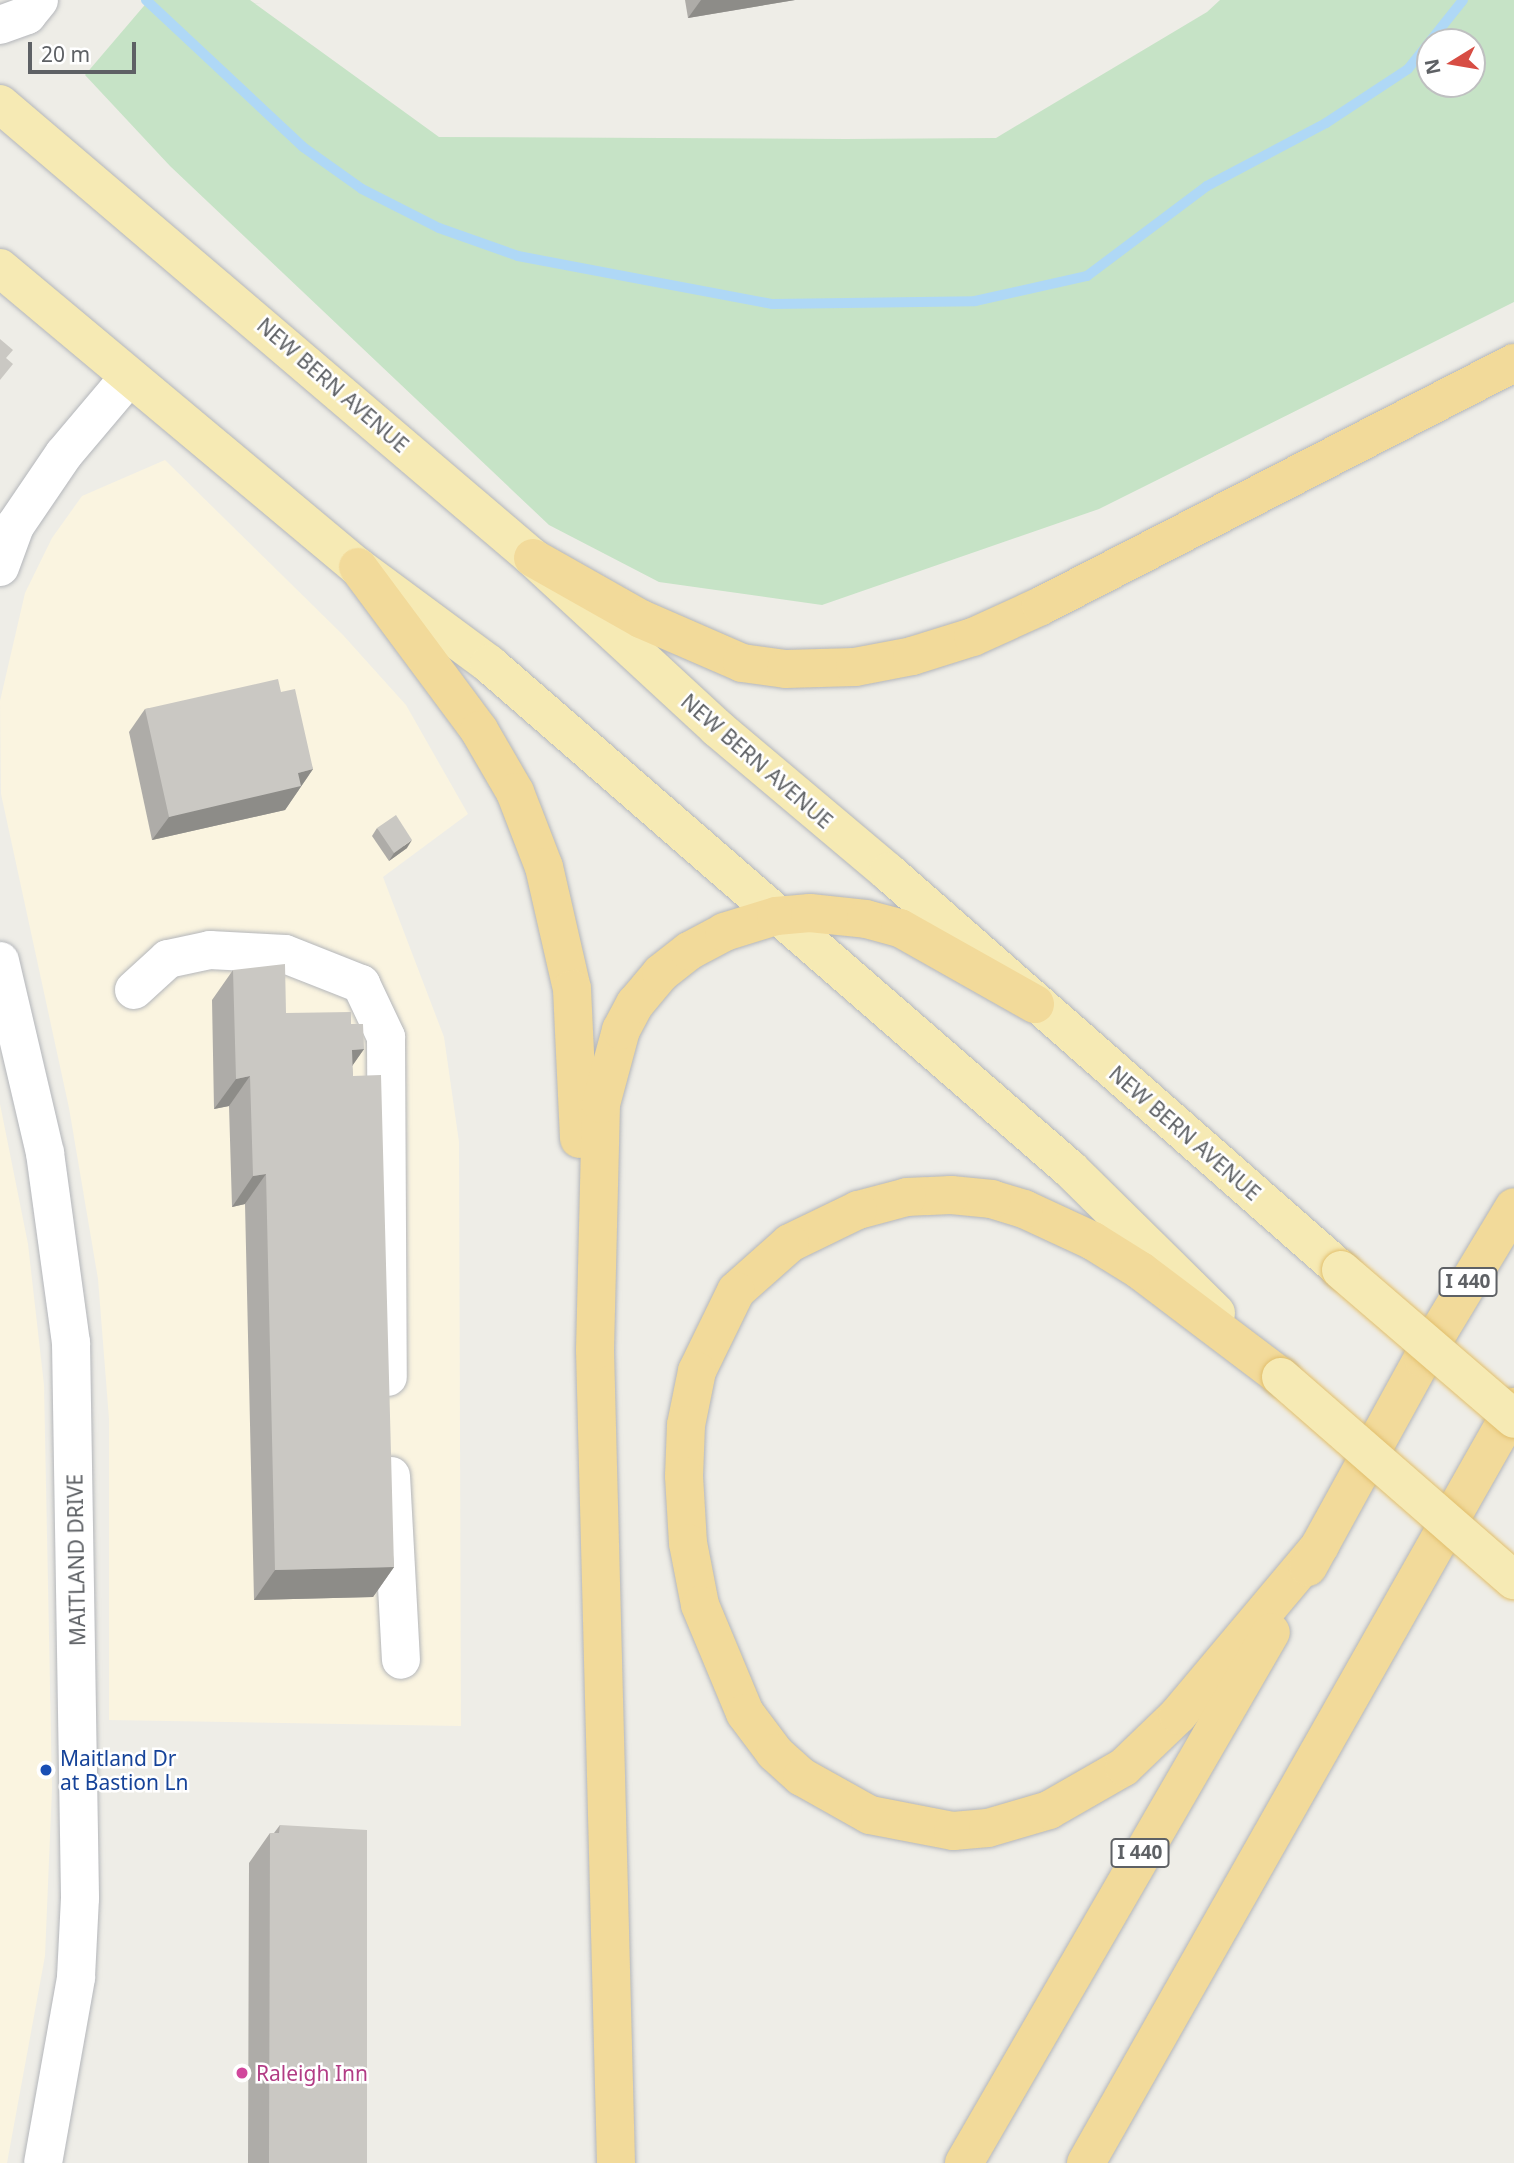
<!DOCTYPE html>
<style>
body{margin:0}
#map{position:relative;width:1514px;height:2163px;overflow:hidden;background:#eeede7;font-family:"Noto Sans",sans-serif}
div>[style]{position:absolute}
.commercial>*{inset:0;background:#faf4e0}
.green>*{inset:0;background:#c6e3c6}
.stream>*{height:10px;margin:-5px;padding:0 5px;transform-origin:5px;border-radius:5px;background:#afd8f6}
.roads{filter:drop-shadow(0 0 2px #b4b6ba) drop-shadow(0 0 2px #b4b6ba)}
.minor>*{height:38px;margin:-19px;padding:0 19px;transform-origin:19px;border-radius:19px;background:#fff}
.major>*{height:38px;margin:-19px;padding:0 19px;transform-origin:19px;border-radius:19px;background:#f6eab4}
.highway>*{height:38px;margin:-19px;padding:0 19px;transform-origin:19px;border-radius:19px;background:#f2da9a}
.bridges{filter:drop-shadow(0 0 2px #e2bf6c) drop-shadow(0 0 2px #e2bf6c)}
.major-bridge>*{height:38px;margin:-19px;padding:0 19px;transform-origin:19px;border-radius:19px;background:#f6eab4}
.wall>*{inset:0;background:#aeaca8}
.shaded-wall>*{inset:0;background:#8d8c88}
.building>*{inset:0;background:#cac8c3}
.dots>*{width:19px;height:19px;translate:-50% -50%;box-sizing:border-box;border:4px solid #fff;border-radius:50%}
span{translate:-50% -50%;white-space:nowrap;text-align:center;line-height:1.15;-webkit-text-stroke:5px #fff;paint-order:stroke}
.shield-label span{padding:2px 5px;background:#fff;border:2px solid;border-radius:5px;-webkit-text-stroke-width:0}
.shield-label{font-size:19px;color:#5e6165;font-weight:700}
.street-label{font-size:21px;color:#5e6165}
.transit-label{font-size:21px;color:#164399}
.left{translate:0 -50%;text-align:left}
.hotel-label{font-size:21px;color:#b23c85}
.north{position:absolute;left:1416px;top:28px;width:70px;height:70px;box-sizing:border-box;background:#fff;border:2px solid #bfc0c1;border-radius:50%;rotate:259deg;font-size:19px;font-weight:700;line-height:28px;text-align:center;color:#5e6165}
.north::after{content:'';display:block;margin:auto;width:24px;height:32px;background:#d74d44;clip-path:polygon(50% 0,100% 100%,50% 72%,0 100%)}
.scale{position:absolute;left:28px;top:42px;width:108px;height:32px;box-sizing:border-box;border:4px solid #5e6165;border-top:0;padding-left:9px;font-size:21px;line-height:24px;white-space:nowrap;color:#5e6165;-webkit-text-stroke:5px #fff;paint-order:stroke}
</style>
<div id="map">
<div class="commercial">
<i style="clip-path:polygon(165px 460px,343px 635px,406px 705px,468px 814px,383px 877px,444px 1037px,459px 1142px,461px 1726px,109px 1720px,109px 1419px,98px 1279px,69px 1108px,1px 794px,0 701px,25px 593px,52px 538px,82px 496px)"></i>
<i style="clip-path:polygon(0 1104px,28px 1244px,44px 1385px,52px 1788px,45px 1956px,7px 2163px,0 2163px)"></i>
</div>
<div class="green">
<i style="clip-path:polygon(evenodd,149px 0,250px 0,439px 137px,846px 139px,996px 138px,1207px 12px,1220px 0,1514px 0,1514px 302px,1099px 509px,822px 605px,659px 582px,549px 525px,170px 166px,85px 75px,149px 0,1430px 42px,1472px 42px,1472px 84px,1430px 84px,1430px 42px)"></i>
</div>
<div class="stream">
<i style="left:146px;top:0;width:215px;rotate:43.1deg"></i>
<i style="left:303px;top:147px;width:72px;rotate:35.4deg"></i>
<i style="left:362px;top:189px;width:86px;rotate:26.9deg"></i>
<i style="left:439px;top:228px;width:84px;rotate:19.5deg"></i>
<i style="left:518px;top:256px;width:258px;rotate:10.7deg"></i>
<i style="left:772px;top:304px;width:203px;rotate:-0.8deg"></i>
<i style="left:975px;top:301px;width:115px;rotate:-12.6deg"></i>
<i style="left:1087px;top:276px;width:150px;rotate:-36.9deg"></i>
<i style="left:1207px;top:186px;width:135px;rotate:-27.9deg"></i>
<i style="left:1326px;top:123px;width:98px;rotate:-33.4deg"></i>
<i style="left:1408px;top:69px;width:88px;rotate:-51.4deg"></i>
</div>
<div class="roads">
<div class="minor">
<i style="left:0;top:25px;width:29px;rotate:-20deg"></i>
<i style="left:27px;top:15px;width:19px;rotate:-51deg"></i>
<i style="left:0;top:567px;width:44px;rotate:-69.9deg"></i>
<i style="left:15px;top:526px;width:87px;rotate:-55.8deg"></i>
<i style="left:64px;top:454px;width:101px;rotate:-49.8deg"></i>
<i style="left:0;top:961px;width:197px;rotate:76.8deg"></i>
<i style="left:45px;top:1153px;width:191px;rotate:82.2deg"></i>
<i style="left:71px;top:1342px;width:556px;rotate:89.07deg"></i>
<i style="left:80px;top:1898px;width:80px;rotate:92.9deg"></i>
<i style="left:76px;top:1978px;width:188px;rotate:100.1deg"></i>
<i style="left:134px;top:990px;width:46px;rotate:-42.4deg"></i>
<i style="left:168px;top:959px;width:43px;rotate:-12.1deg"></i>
<i style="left:210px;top:950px;width:75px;rotate:3.1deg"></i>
<i style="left:285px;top:954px;width:82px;rotate:21.5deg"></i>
<i style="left:361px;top:984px;width:59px;rotate:64.7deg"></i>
<i style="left:386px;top:1037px;width:340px;rotate:89.7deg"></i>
<i style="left:391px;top:1476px;width:184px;rotate:86.9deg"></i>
</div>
<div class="major">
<i style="left:0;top:104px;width:700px;rotate:40.42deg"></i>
<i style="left:533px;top:558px;width:251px;rotate:42.7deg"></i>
<i style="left:717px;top:728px;width:224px;rotate:40.1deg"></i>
<i style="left:888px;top:872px;width:603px;rotate:41.3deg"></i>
<i style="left:0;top:268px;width:466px;rotate:39.9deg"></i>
<i style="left:358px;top:567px;width:163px;rotate:36.5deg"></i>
<i style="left:489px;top:664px;width:770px;rotate:41deg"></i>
<i style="left:1070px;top:1169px;width:205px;rotate:44.6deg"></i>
</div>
<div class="highway">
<i style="left:533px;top:558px;width:124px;rotate:29.5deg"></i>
<i style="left:641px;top:619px;width:110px;rotate:23.5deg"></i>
<i style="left:742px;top:663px;width:44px;rotate:7.8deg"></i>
<i style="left:786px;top:669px;width:69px;rotate:-1.7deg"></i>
<i style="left:855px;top:667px;width:58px;rotate:-10.9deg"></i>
<i style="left:912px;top:656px;width:64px;rotate:-17.3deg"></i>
<i style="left:973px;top:637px;width:75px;rotate:-24.5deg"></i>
<i style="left:1041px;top:606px;width:532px;rotate:-27.19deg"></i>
<i style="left:358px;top:567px;width:203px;rotate:53.4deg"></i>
<i style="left:479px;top:730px;width:72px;rotate:59.9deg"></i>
<i style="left:515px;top:792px;width:80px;rotate:68.9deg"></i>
<i style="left:544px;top:867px;width:125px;rotate:77.1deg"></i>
<i style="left:572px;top:989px;width:150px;rotate:87.3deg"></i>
<i style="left:1281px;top:1377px;width:176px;rotate:-142.9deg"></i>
<i style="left:1141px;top:1271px;width:57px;rotate:-148deg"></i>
<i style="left:1093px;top:1241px;width:76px;rotate:-155.1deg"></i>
<i style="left:1024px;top:1209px;width:34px;rotate:-163deg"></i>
<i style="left:992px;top:1199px;width:41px;rotate:-174.4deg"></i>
<i style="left:951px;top:1195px;width:44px;rotate:177.4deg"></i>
<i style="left:907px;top:1197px;width:51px;rotate:165.1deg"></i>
<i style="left:858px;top:1210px;width:76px;rotate:154.1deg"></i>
<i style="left:790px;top:1243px;width:72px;rotate:138.4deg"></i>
<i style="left:736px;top:1291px;width:89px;rotate:116deg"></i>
<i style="left:697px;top:1371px;width:55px;rotate:101.5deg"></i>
<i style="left:686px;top:1425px;width:51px;rotate:92.2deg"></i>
<i style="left:684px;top:1476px;width:67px;rotate:86.6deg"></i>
<i style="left:688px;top:1543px;width:63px;rotate:79deg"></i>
<i style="left:700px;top:1605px;width:117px;rotate:67.4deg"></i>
<i style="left:745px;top:1713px;width:50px;rotate:53.1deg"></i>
<i style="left:775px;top:1753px;width:36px;rotate:42deg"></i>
<i style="left:802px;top:1777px;width:78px;rotate:29.2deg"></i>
<i style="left:870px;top:1815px;width:85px;rotate:10.9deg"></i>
<i style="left:953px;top:1831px;width:35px;rotate:-5deg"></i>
<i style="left:988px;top:1828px;width:64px;rotate:-16.4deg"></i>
<i style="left:1049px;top:1810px;width:86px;rotate:-29.8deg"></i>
<i style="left:1124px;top:1767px;width:75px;rotate:-43.9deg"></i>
<i style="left:1178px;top:1715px;width:221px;rotate:-50deg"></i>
<i style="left:1308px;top:1567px;width:239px;rotate:-61.2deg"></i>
<i style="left:1423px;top:1358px;width:176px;rotate:-58.9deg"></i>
<i style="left:616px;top:2163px;width:813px;rotate:-91.48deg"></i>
<i style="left:595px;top:1350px;width:246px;rotate:-88.6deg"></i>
<i style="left:601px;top:1104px;width:77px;rotate:-74.9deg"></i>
<i style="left:621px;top:1030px;width:30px;rotate:-62deg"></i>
<i style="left:635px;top:1004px;width:40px;rotate:-50deg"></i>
<i style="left:661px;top:973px;width:36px;rotate:-38deg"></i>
<i style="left:689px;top:951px;width:40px;rotate:-28deg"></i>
<i style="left:724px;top:932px;width:54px;rotate:-17.1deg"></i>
<i style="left:776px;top:916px;width:34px;rotate:-5deg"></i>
<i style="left:810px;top:913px;width:56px;rotate:6.1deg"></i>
<i style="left:866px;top:919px;width:35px;rotate:15deg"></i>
<i style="left:900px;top:928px;width:155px;rotate:29.4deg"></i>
<i style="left:964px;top:2163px;width:613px;rotate:-59.97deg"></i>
<i style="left:1086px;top:2163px;width:869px;rotate:-60.48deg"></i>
</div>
</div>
<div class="bridges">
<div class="major-bridge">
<i style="left:1341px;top:1270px;width:228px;rotate:40.7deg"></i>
<i style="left:1281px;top:1377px;width:309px;rotate:41.1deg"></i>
</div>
</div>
<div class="wall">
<i style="clip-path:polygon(685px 0,795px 0,688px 18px)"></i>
<i style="clip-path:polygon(281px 692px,313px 769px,285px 810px,152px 840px,129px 732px,145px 709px)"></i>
<i style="clip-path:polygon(377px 828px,407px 848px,389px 861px,372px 836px)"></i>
<i style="clip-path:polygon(233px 970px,286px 1013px,351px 1024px,364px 1049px,352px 1066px,394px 1567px,373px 1597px,254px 1600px,245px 1204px,232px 1207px,229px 1106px,214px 1109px,212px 1000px)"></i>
<i style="clip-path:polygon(280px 1825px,367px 2163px,248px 2163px,249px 1863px,270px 1833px,274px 1833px)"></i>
</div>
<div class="shaded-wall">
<i style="clip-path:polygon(701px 0,795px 0,688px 18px)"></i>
<i style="clip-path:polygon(313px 769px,285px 810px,152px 840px,169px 817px,298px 773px)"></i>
<i style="clip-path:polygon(412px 840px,407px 848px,389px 861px,394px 853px)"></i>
<i style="clip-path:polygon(364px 1049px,343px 1079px,352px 1050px)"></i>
<i style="clip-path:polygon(250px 1076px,229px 1106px,214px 1109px,236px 1079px)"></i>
<i style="clip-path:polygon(266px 1174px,245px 1204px,232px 1207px,253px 1176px)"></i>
<i style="clip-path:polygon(394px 1567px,373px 1597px,254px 1600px,275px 1570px)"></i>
</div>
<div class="building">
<i style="clip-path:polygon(0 339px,13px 350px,6px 358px,13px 364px,0 380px)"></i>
<i style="clip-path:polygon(278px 679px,281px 692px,295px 689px,313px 769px,298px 773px,301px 786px,169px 817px,145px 709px)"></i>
<i style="clip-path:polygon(396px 815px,412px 840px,394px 853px,377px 828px)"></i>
<i style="clip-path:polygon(285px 964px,286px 1013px,351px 1012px,351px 1024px,363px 1024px,364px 1049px,352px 1050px,353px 1076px,381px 1075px,394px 1567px,275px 1570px,266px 1174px,253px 1176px,250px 1076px,236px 1079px,233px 970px)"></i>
<i style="clip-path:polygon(280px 1825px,367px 1830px,367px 2163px,269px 2163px,270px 1833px,279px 1833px)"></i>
</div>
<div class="dots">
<i style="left:46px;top:1770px;background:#1a4fb4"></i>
<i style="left:242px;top:2073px;background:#d1479c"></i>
</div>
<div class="shield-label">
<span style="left:1468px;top:1282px">I 440</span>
<span style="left:1140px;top:1853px">I 440</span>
</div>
<div class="street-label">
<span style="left:333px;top:385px;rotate:41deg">NEW BERN AVENUE</span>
<span style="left:757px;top:761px;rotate:41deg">NEW BERN AVENUE</span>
<span style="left:1185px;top:1133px;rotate:41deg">NEW BERN AVENUE</span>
<span style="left:76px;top:1560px;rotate:-91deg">MAITLAND DRIVE</span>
</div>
<div class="transit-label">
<span class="left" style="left:60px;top:1770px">Maitland Dr<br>at Bastion Ln</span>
</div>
<div class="hotel-label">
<span class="left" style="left:256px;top:2073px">Raleigh Inn</span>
</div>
<div class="north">N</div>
<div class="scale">20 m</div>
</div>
